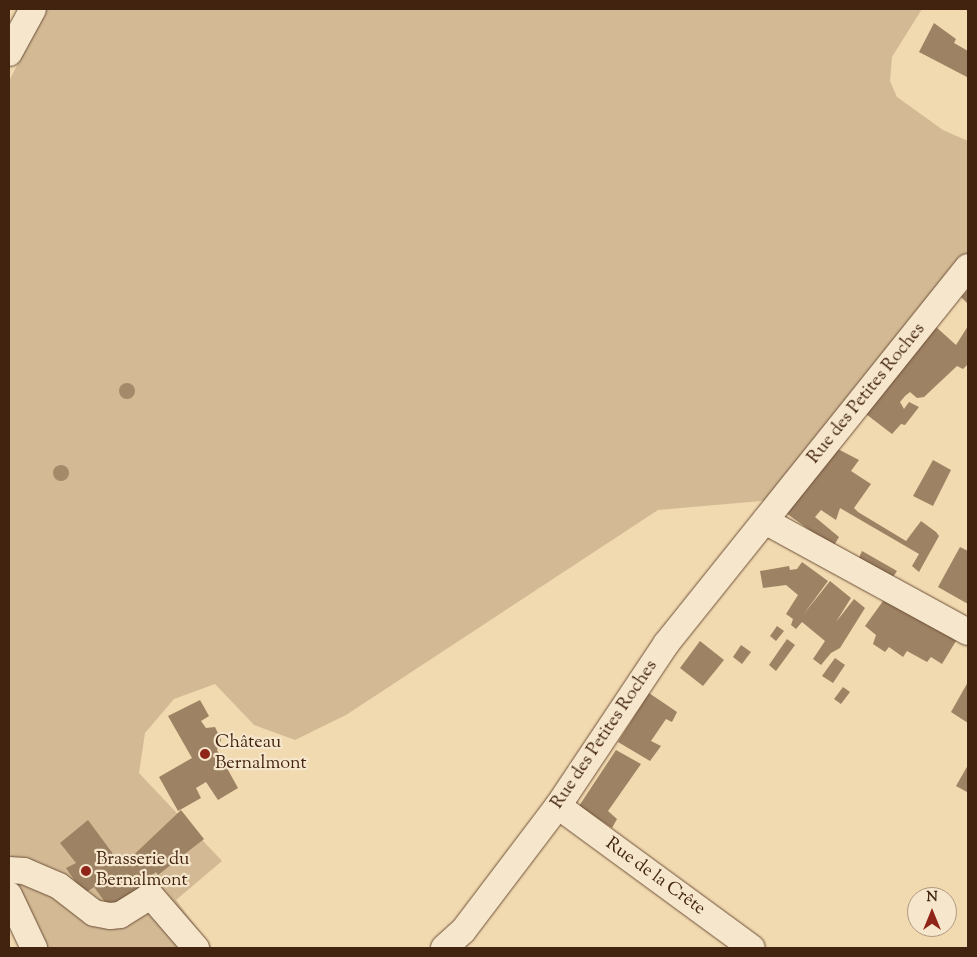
<!DOCTYPE html>
<meta charset="utf-8">
<style>
body{margin:0}
#map{position:relative;width:977px;height:957px;overflow:hidden;background:#f1d9b0;font-family:"Sorts Mill Goudy",serif}
div>[style]{position:absolute}
.green>*{inset:0;background:#d3ba95}
.building>*{inset:0;background:#9d8263}
.roads{filter:drop-shadow(0 0 1px #6d5038) drop-shadow(0 0 1px #6d5038)}
.minor>*{height:26px;margin:-13px;padding:0 13px;transform-origin:13px;border-radius:13px;background:#f6e6cc}
.trees>*{width:16px;height:16px;margin:-8px;border-radius:50%;background:#a58a6a}
.dots>*{width:14px;height:14px;translate:-50% -50%;box-sizing:border-box;border:2px solid #f6e6cc;border-radius:50%}
span{translate:-50% -50%;white-space:nowrap;text-align:center;line-height:1.15;-webkit-text-stroke:4.5px #f6e6cc;paint-order:stroke}
.street-label{font-size:18px;color:#412310}
.poi-label{font-size:18px;color:#412310}
.left{translate:0 -50%;text-align:left}
.frame{position:absolute;inset:0;border:10px solid #412310;pointer-events:none}
.north{position:absolute;left:907px;top:887px;width:50px;height:50px;box-sizing:border-box;background:#f6e6cc;border:1px solid #ae9881;border-radius:50%;rotate:0deg;font-size:14px;font-weight:700;line-height:20px;text-align:center;color:#412310}
.north::after{content:'';display:block;margin:auto;width:18px;height:22px;background:#8f2418;clip-path:polygon(50% 0,100% 100%,50% 72%,0 100%)}
</style>
<div id="map">
<div class="green">
<i style="clip-path:polygon(46px 9px,922px 9px,892px 57px,890px 81px,897px 97px,943px 130px,968px 141px,968px 262px,774px 500px,658px 510px,346px 715px,295px 740px,254px 725px,215px 684px,174px 699px,145px 733px,139px 773px,222px 861px,176px 900px,212px 948px,38px 948px,9px 890px,9px 81px)"></i>
</div>
<div class="building">
<i style="clip-path:polygon(934px 23px,956px 39px,954px 43px,968px 51px,967px 77px,919px 52px)"></i>
<i style="clip-path:polygon(968px 290px,968px 304px,961px 297px)"></i>
<i style="clip-path:polygon(935px 326px,956px 345px,968px 326px,968px 364px,963px 369px,957px 366px,924px 397px,917px 398px,910px 392px,905px 396px,900px 402px,904px 409px,909px 402px,919px 407px,905px 425px,901px 424px,892px 434px,862px 411px)"></i>
<i style="clip-path:polygon(834px 447px,859px 460px,851px 471px,871px 484px,854px 508px,858px 512px,906px 541px,921px 521px,936px 532px,939px 536px,919px 572px,912px 566px,919px 554px,840px 508px,836px 520px,821px 510px,815px 517px,839px 537px,833px 547px,786px 513px)"></i>
<i style="clip-path:polygon(933px 460px,951px 470px,933px 506px,913px 496px)"></i>
<i style="clip-path:polygon(960px 547px,968px 551px,968px 604px,938px 587px)"></i>
<i style="clip-path:polygon(862px 551px,897px 571px,891px 580px,857px 562px)"></i>
<i style="clip-path:polygon(802px 562px,828px 581px,803px 615px,830px 581px,851px 598px,836px 622px,854px 599px,865px 608px,840px 648px,831px 653px,821px 665px,813px 659px,825px 641px,802px 622px,796px 629px,791px 625px,793px 619px,786px 614px,798px 595px,786px 585px,763px 588px,760px 571px,789px 566px,790px 570px,797px 569px)"></i>
<i style="clip-path:polygon(886px 597px,930px 626px,933px 624px,959px 636px,942px 664px,931px 657px,927px 662px,907px 651px,903px 657px,889px 647px,885px 652px,873px 644px,876px 635px,865px 626px)"></i>
<i style="clip-path:polygon(777px 626px,784px 631px,776px 641px,770px 636px)"></i>
<i style="clip-path:polygon(787px 639px,795px 645px,776px 671px,769px 665px)"></i>
<i style="clip-path:polygon(700px 641px,724px 660px,703px 686px,680px 668px)"></i>
<i style="clip-path:polygon(741px 645px,751px 652px,742px 664px,733px 657px)"></i>
<i style="clip-path:polygon(835px 658px,845px 665px,833px 683px,822px 676px)"></i>
<i style="clip-path:polygon(968px 682px,968px 723px,951px 712px)"></i>
<i style="clip-path:polygon(843px 687px,850px 692px,841px 704px,834px 699px)"></i>
<i style="clip-path:polygon(649px 693px,677px 712px,672px 722px,666px 719px,651px 741px,661px 746px,650px 761px,618px 742px)"></i>
<i style="clip-path:polygon(200px 700px,209px 716px,201px 721px,206px 728px,215px 727px,221px 740px,217px 750px,238px 788px,218px 800px,206px 782px,196px 788px,201px 798px,178px 811px,159px 777px,192px 758px,168px 716px)"></i>
<i style="clip-path:polygon(616px 750px,641px 764px,608px 811px,617px 819px,612px 828px,579px 806px)"></i>
<i style="clip-path:polygon(968px 765px,968px 790px,967px 792px,956px 786px)"></i>
<i style="clip-path:polygon(181px 810px,204px 839px,158px 875px,156px 872px,138px 885px,139px 888px,110px 909px,94px 887px,84px 894px,66px 868px,76px 863px,60px 843px,88px 820px,122px 866px)"></i>
</div>
<div class="roads">
<div class="minor">
<i style="left:9px;top:53px;width:50px;rotate:-61.4deg"></i>
<i style="left:765px;top:521px;width:231px;rotate:28.7deg"></i>
<i style="left:558px;top:806px;width:240px;rotate:36.2deg"></i>
<i style="left:9px;top:870px;width:15px;rotate:4deg"></i>
<i style="left:24px;top:871px;width:38px;rotate:23deg"></i>
<i style="left:59px;top:886px;width:44px;rotate:37.6deg"></i>
<i style="left:94px;top:913px;width:16px;rotate:11deg"></i>
<i style="left:110px;top:916px;width:10px;rotate:-6deg"></i>
<i style="left:120px;top:915px;width:36px;rotate:-32deg"></i>
<i style="left:151px;top:896px;width:69px;rotate:49.1deg"></i>
<i style="left:9px;top:895px;width:59px;rotate:64.7deg"></i>
<i style="left:444px;top:948px;width:25px;rotate:-42deg"></i>
<i style="left:463px;top:931px;width:157px;rotate:-52.8deg"></i>
<i style="left:558px;top:806px;width:195px;rotate:-56.3deg"></i>
<i style="left:666px;top:644px;width:483px;rotate:-51.3deg"></i>
</div>
</div>
<div class="trees">
<i style="left:127px;top:391px"></i>
<i style="left:61px;top:473px"></i>
</div>
<div class="dots">
<i style="left:205px;top:754px;background:#8f2418"></i>
<i style="left:86px;top:871px;background:#8f2418"></i>
</div>
<div class="street-label">
<span style="left:867px;top:394px;rotate:-51deg">Rue des Petites Roches</span>
<span style="left:605px;top:735px;rotate:-56deg">Rue des Petites Roches</span>
<span style="left:655px;top:877px;rotate:36deg">Rue de la Crête</span>
</div>
<div class="poi-label">
<span class="left" style="left:215px;top:754px">Château<br>Bernalmont</span>
<span class="left" style="left:96px;top:871px">Brasserie du<br>Bernalmont</span>
</div>
<div class="frame"></div>
<div class="north">N</div>
</div>
